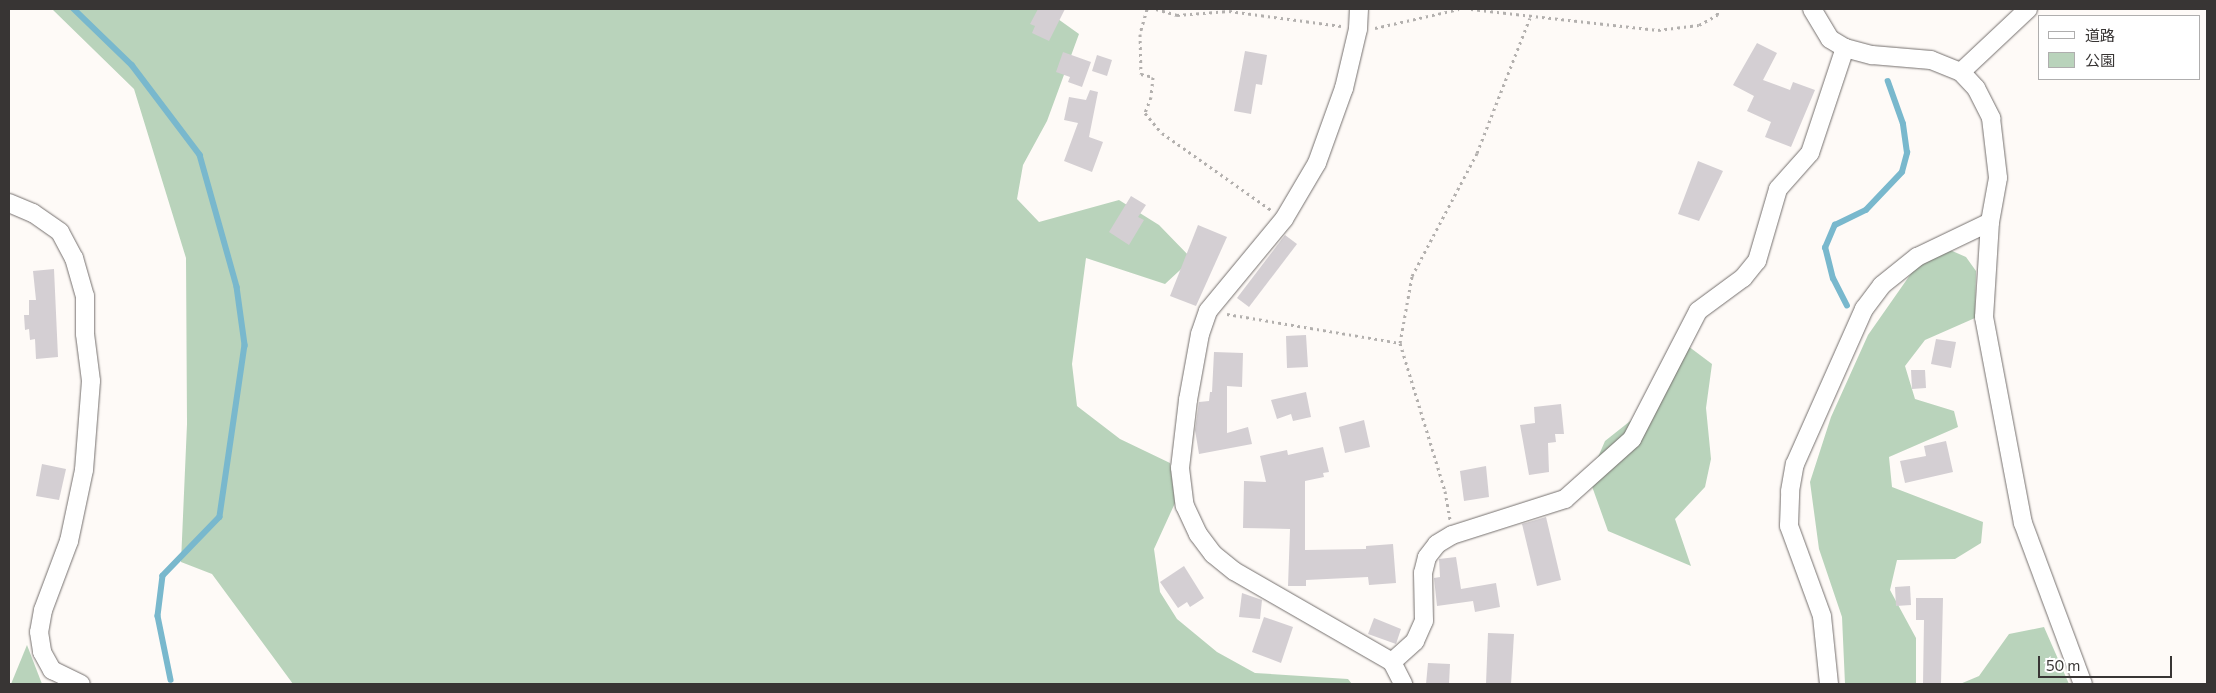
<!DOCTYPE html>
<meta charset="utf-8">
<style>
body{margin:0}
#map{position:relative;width:2216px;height:693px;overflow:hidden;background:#fefaf7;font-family:Commissioner,"Noto Sans JP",sans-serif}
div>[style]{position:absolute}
.green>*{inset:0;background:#b9d3bb}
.stream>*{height:5.5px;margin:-2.75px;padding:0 2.75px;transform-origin:2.75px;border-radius:2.75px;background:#79b8cd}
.building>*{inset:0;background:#d4cfd3}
.path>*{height:3px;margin-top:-1.5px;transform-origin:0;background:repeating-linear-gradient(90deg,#b3b0ae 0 2.5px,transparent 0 6.5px)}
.roads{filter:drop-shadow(0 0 1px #75706e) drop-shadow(0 0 1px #75706e)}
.street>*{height:18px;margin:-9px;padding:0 9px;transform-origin:9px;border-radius:9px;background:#fff}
span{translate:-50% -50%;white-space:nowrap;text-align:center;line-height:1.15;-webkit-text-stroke:5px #fff;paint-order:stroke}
.frame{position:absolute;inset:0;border:10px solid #383534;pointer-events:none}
.legend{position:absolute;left:2038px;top:15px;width:162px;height:65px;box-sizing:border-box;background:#fff;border:1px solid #afaeae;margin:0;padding:6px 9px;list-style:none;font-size:15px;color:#383534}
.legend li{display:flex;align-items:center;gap:10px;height:25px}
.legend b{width:25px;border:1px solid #afaeae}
.scale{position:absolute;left:2038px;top:656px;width:134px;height:22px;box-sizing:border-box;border:2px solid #383534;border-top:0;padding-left:6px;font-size:15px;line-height:18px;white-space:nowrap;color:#383534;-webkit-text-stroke:4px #fff;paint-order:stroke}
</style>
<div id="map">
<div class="green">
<i style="clip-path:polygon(52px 9px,1044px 9px,1079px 34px,1047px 121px,1023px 165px,1017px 199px,1039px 222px,1119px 200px,1159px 225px,1192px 259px,1165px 284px,1086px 258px,1072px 364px,1077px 406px,1120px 439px,1170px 463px,1175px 503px,1154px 549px,1160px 592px,1177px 619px,1217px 652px,1255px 673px,1348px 679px,1352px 684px,293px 684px,212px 574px,181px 562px,187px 424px,186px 258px,134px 89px)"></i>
<i style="clip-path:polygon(1950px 250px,1966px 257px,1976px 271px,1975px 318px,1925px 340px,1905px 366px,1915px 399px,1954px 411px,1958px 427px,1889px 457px,1892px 487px,1983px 522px,1981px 543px,1955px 559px,1897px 560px,1890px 590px,1916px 638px,1916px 684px,1845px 684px,1842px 617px,1819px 549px,1810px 482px,1831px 417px,1868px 335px,1917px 265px)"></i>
<i style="clip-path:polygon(1688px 346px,1712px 364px,1706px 408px,1711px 459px,1705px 487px,1675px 519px,1691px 566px,1608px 531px,1589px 478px,1605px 441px,1634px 418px)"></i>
<i style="clip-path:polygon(2044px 627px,2069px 684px,1960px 684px,1979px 676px,2009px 634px)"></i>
<i style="clip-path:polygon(27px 645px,42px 684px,11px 684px)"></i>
</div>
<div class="stream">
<i style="left:74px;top:9px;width:81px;rotate:44deg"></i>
<i style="left:132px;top:65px;width:113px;rotate:52.9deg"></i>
<i style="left:200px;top:155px;width:137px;rotate:74.3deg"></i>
<i style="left:237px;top:287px;width:59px;rotate:82.1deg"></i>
<i style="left:245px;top:345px;width:174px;rotate:98.3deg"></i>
<i style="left:220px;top:517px;width:82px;rotate:134deg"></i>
<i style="left:163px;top:576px;width:40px;rotate:97.1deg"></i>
<i style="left:158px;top:616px;width:65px;rotate:78.5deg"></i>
<i style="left:1847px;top:306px;width:30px;rotate:-117deg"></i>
<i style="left:1833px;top:279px;width:32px;rotate:-104deg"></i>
<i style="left:1825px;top:248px;width:25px;rotate:-67deg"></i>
<i style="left:1835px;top:225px;width:34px;rotate:-26deg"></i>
<i style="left:1866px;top:210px;width:52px;rotate:-46.5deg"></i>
<i style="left:1902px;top:172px;width:20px;rotate:-75deg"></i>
<i style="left:1907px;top:153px;width:29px;rotate:-98deg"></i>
<i style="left:1903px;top:124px;width:45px;rotate:-109.7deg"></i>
</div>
<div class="building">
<i style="clip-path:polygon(1038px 9px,1065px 9px,1049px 41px,1032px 33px,1035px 26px,1030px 24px)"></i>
<i style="clip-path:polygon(1757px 43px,1777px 53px,1763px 80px,1790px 90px,1793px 82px,1815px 90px,1791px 147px,1765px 137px,1771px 122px,1747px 111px,1754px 96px,1733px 85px)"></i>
<i style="clip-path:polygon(1245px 51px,1267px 55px,1262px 85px,1256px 84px,1251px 114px,1234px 111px)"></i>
<i style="clip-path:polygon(1063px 52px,1091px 62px,1082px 87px,1068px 82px,1070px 77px,1056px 72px)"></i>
<i style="clip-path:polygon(1097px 55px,1112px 60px,1107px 76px,1092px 71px)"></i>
<i style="clip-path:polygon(1090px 90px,1098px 92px,1089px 137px,1103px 142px,1092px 172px,1064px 161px,1078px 123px,1064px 120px,1069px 97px,1086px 100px)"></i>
<i style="clip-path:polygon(1698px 161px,1723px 171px,1699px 221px,1678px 214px)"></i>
<i style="clip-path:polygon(1131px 196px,1146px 205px,1138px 217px,1144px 220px,1129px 245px,1109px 232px)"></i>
<i style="clip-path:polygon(1198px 225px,1227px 237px,1196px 306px,1170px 296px)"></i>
<i style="clip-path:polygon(1285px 235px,1297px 244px,1249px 307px,1237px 298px)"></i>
<i style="clip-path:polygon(54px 269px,58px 357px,36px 359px,35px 339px,30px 340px,29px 329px,25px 330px,24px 315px,29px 315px,29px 300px,36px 300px,33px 271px)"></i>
<i style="clip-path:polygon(1306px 335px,1308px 367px,1287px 368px,1286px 336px)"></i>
<i style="clip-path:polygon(1936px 339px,1956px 342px,1951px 368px,1931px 364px)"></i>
<i style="clip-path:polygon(1214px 352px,1243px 353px,1242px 387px,1227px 386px,1227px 433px,1248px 427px,1252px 444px,1199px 454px,1195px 430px,1199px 402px,1209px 401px,1210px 392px,1212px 392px)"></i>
<i style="clip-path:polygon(1911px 370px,1925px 370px,1926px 388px,1912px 389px)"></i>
<i style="clip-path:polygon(1306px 392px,1311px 417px,1293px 421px,1291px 414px,1277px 419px,1271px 400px)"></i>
<i style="clip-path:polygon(1561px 404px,1564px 434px,1555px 434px,1556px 442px,1548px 443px,1549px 472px,1529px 475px,1520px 425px,1535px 423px,1534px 407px)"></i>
<i style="clip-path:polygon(1364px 420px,1370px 447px,1345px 453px,1339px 427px)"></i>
<i style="clip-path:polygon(1946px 441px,1953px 472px,1905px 483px,1900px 461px,1926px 456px,1924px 446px)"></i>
<i style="clip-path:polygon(1323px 447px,1329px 472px,1323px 473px,1324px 477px,1305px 481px,1305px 550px,1366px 549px,1366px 546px,1393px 544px,1396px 583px,1369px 585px,1368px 577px,1306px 580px,1306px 586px,1288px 586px,1290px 529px,1243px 528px,1244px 481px,1266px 482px,1260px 456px,1287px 450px,1288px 455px)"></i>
<i style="clip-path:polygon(42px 464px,66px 469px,59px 500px,36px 496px)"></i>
<i style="clip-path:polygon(1486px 466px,1489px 497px,1464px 501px,1460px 471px)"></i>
<i style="clip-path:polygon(1546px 517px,1561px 580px,1537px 586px,1522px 524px)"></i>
<i style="clip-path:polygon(1456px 557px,1461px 589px,1496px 583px,1500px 607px,1475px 612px,1473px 601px,1437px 606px,1434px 578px,1440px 577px,1439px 559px)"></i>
<i style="clip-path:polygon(1184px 566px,1204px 598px,1190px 607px,1187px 602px,1178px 608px,1160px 582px)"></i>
<i style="clip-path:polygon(1910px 586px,1911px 605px,1896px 606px,1895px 587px)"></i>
<i style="clip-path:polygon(1242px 593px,1262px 600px,1260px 619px,1239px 617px)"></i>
<i style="clip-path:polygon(1916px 598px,1943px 598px,1941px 684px,1923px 684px,1924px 620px,1916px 620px)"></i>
<i style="clip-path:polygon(1264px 617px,1293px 627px,1281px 663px,1252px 652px)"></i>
<i style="clip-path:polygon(1374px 618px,1401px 629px,1396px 644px,1368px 634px)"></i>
<i style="clip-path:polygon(1488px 633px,1514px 634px,1511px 684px,1486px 684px)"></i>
<i style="clip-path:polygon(1428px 663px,1450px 664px,1449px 684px,1426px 684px)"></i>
</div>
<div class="path">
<i style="left:1147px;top:9px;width:26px;rotate:106deg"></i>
<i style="left:1140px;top:34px;width:40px;rotate:88.6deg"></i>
<i style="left:1141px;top:74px;width:12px;rotate:14deg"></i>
<i style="left:1153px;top:77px;width:20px;rotate:96deg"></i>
<i style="left:1151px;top:97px;width:17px;rotate:111deg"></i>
<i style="left:1145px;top:113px;width:26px;rotate:50deg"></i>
<i style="left:1162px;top:133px;width:133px;rotate:35.2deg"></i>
<i style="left:1156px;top:9px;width:22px;rotate:16deg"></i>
<i style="left:1177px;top:15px;width:52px;rotate:-4.4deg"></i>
<i style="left:1229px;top:11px;width:113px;rotate:7.6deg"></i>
<i style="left:1471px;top:9px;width:188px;rotate:6.4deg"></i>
<i style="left:1658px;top:30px;width:41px;rotate:-7deg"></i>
<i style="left:1699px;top:25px;width:21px;rotate:-29deg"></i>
<i style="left:1717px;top:15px;width:6px;rotate:-72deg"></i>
<i style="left:1375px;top:28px;width:86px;rotate:-12.7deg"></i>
<i style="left:1227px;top:314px;width:175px;rotate:9.5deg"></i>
<i style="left:1400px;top:343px;width:155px;rotate:73.1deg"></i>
<i style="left:1445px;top:491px;width:29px;rotate:80deg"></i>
<i style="left:1400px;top:343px;width:68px;rotate:-79.8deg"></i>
<i style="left:1412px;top:276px;width:139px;rotate:-62.1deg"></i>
<i style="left:1477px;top:153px;width:145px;rotate:-68.6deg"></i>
</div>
<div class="roads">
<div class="street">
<i style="left:1359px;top:9px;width:20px;rotate:93deg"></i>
<i style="left:1358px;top:29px;width:61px;rotate:103.3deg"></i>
<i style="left:1344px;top:88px;width:80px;rotate:109.8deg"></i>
<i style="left:1317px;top:163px;width:65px;rotate:120.5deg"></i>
<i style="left:1284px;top:219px;width:119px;rotate:129.6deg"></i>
<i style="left:1208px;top:311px;width:24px;rotate:109deg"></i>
<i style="left:1200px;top:334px;width:67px;rotate:100.3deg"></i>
<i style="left:1188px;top:400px;width:68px;rotate:96.7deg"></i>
<i style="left:1180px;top:468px;width:38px;rotate:83deg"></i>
<i style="left:1185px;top:506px;width:31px;rotate:65deg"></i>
<i style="left:1198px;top:534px;width:25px;rotate:53deg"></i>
<i style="left:1213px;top:554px;width:27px;rotate:39deg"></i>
<i style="left:1234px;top:571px;width:182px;rotate:29.9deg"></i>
<i style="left:1392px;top:662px;width:25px;rotate:63deg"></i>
<i style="left:1812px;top:9px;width:35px;rotate:59deg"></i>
<i style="left:1830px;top:39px;width:17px;rotate:31deg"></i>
<i style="left:1845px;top:48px;width:28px;rotate:15deg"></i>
<i style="left:1872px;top:55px;width:59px;rotate:4.8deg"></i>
<i style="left:1931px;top:60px;width:32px;rotate:22deg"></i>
<i style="left:1961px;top:72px;width:22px;rotate:47deg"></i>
<i style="left:1976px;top:88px;width:34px;rotate:63deg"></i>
<i style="left:1991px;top:118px;width:60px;rotate:83.3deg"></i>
<i style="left:1998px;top:178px;width:45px;rotate:100.3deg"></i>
<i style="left:1990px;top:222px;width:95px;rotate:93.6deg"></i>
<i style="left:1984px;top:317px;width:210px;rotate:79.3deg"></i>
<i style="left:2023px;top:523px;width:172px;rotate:69.6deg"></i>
<i style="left:1961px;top:72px;width:92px;rotate:-43.2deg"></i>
<i style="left:9px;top:203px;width:26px;rotate:23deg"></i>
<i style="left:33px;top:213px;width:33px;rotate:35deg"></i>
<i style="left:60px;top:232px;width:30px;rotate:62deg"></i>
<i style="left:74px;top:258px;width:40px;rotate:74deg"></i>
<i style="left:85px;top:296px;width:38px;rotate:90deg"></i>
<i style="left:85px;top:334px;width:47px;rotate:82.7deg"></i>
<i style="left:91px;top:381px;width:89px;rotate:94.5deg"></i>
<i style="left:84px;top:470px;width:73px;rotate:101.9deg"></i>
<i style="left:69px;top:541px;width:74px;rotate:110.6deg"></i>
<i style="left:43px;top:610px;width:22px;rotate:100deg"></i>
<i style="left:39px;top:632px;width:20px;rotate:81deg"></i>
<i style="left:42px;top:652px;width:21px;rotate:61deg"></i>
<i style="left:52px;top:670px;width:32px;rotate:26deg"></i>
<i style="left:1392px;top:662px;width:31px;rotate:-42deg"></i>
<i style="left:1415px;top:641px;width:22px;rotate:-66deg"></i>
<i style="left:1424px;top:621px;width:48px;rotate:-91.2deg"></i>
<i style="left:1423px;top:573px;width:16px;rotate:-76deg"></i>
<i style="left:1427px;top:557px;width:16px;rotate:-52deg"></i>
<i style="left:1437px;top:544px;width:17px;rotate:-31deg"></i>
<i style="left:1452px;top:535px;width:119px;rotate:-17.7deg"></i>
<i style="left:1565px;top:499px;width:90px;rotate:-41.8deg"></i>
<i style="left:1632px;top:439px;width:144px;rotate:-62.7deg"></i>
<i style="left:1698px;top:311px;width:56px;rotate:-36.3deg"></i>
<i style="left:1743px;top:278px;width:22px;rotate:-51deg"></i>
<i style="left:1757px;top:261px;width:75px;rotate:-73.7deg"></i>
<i style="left:1778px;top:189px;width:48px;rotate:-48.4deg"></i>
<i style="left:1810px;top:153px;width:111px;rotate:-71.6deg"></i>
<i style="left:1829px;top:684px;width:68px;rotate:-95.9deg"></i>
<i style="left:1822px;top:616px;width:96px;rotate:-110.1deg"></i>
<i style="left:1789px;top:526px;width:35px;rotate:-88deg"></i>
<i style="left:1790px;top:491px;width:27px;rotate:-80deg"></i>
<i style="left:1795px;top:464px;width:170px;rotate:-66deg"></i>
<i style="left:1864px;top:309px;width:30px;rotate:-53deg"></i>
<i style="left:1882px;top:285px;width:45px;rotate:-38.7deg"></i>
<i style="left:1917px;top:257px;width:81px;rotate:-25.6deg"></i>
</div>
</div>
<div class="frame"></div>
<ul class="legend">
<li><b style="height:6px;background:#fff"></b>道路</li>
<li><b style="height:14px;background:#b9d3bb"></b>公園</li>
</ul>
<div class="scale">50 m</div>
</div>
